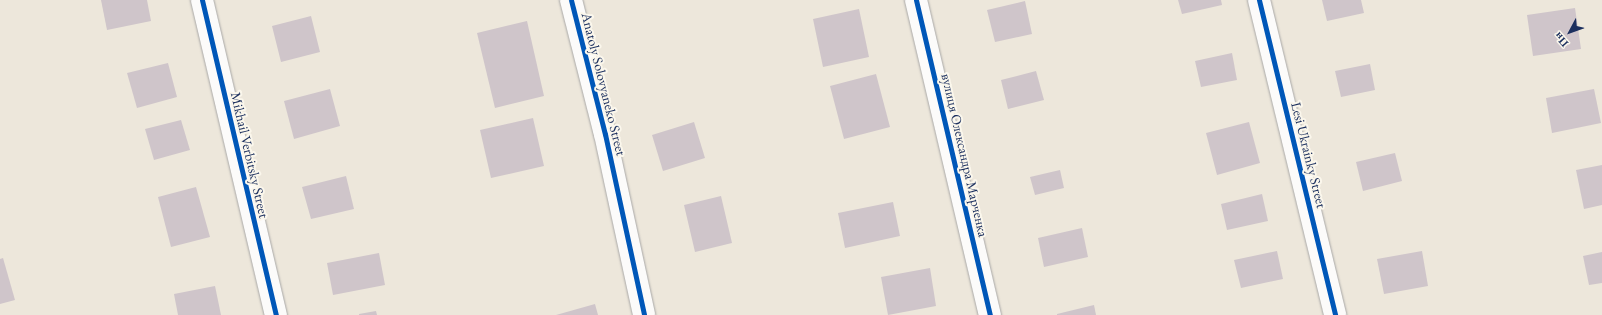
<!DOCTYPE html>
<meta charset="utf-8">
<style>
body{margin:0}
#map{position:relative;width:1602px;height:315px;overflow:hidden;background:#ede7db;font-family:"EB Garamond",serif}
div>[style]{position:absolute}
.building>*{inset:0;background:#cfc5ca}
.roads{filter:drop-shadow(0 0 1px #a9a8a7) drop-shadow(0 0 1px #a9a8a7)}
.street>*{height:22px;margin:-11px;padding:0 11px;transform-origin:11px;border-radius:11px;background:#fcfbfa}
.cycleway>*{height:5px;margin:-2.5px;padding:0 2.5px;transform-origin:2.5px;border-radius:2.5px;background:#0057b8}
span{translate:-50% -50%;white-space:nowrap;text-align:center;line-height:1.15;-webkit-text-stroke:4px #fbf7ec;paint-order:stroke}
.street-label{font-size:14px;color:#1b2f5e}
.north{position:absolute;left:1550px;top:12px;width:40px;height:40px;-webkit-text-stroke:3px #fbf7ec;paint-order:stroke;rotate:229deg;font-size:11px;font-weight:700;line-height:16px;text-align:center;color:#1b2f5e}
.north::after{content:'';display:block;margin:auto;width:14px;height:18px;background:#1b2f5e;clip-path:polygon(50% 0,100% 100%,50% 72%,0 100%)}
</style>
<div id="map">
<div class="building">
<i style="clip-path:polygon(101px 0,147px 0,151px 21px,107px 30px)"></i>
<i style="clip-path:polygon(1178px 0,1221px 0,1222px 5px,1182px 14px)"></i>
<i style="clip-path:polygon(1322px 0,1361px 0,1364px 13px,1327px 21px)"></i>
<i style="clip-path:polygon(1025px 1px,1032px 34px,995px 42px,987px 10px)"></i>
<i style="clip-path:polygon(1575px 8px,1581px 49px,1533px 56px,1527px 15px)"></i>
<i style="clip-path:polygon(859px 9px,869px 57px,823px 67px,813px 19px)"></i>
<i style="clip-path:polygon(311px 16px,320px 52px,281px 62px,272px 26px)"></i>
<i style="clip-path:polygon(527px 21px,544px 96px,495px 108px,477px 33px)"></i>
<i style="clip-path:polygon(1232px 53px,1237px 80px,1201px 87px,1195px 61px)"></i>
<i style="clip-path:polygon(168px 63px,177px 97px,137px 108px,127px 73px)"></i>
<i style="clip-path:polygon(1370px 64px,1375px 90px,1341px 97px,1335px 71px)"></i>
<i style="clip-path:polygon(1036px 71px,1044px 100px,1008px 109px,1001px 80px)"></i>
<i style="clip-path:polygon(876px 74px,890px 127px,844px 139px,830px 86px)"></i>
<i style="clip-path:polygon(330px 89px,340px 126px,294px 139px,284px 101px)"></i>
<i style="clip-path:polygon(1594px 89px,1601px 123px,1552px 133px,1546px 98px)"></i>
<i style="clip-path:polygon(533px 118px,544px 166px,491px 178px,480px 130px)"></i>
<i style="clip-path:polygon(181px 120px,190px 150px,154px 160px,145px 129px)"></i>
<i style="clip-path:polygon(694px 122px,705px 158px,663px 171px,652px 135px)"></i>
<i style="clip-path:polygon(1249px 122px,1260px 163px,1217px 175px,1206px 133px)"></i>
<i style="clip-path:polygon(1395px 153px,1402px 181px,1363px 191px,1356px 162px)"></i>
<i style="clip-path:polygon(1602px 165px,1602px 205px,1584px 209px,1576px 170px)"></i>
<i style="clip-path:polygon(1060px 170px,1064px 188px,1035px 195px,1030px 177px)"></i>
<i style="clip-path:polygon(346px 176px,354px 209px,311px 219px,302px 187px)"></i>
<i style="clip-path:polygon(196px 187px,210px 237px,171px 247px,158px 197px)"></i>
<i style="clip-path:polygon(1262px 194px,1268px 221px,1227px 230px,1221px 204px)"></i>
<i style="clip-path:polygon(721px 196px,732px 243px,695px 252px,684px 205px)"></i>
<i style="clip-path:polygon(893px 202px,900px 236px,845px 248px,838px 213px)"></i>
<i style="clip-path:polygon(1082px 228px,1088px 257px,1044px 267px,1038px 238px)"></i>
<i style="clip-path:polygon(1277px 251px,1283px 279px,1241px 288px,1234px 260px)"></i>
<i style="clip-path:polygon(1422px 251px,1428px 286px,1384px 294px,1377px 259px)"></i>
<i style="clip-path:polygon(1602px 252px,1602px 283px,1589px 285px,1583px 256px)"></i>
<i style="clip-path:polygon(379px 253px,385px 285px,333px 295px,327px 263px)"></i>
<i style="clip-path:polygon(3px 258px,15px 300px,0 304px,0 259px)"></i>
<i style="clip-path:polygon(930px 268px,936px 306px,888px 315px,881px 277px)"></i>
<i style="clip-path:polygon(215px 286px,221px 315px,178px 315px,174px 294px)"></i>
<i style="clip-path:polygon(595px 304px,598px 315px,556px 315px)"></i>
<i style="clip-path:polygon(1094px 305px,1096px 315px,1057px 315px,1057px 314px)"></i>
<i style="clip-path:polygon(376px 311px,377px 315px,359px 315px,359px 314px)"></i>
</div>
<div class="roads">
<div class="street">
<i style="left:202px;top:0;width:324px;rotate:76.8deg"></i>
<i style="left:571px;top:0;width:138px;rotate:75.8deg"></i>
<i style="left:605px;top:134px;width:185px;rotate:77.8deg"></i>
<i style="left:916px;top:0;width:324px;rotate:76.8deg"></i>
<i style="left:1259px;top:0;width:324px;rotate:76.4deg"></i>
</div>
</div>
<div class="cycleway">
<i style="left:202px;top:0;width:324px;rotate:76.8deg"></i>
<i style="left:571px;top:0;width:138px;rotate:75.8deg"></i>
<i style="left:605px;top:134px;width:185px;rotate:77.8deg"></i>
<i style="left:916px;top:0;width:324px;rotate:76.8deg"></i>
<i style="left:1259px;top:0;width:324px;rotate:76.4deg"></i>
</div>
<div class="street-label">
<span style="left:604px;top:84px;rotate:76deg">Anatoly Solovyaneko Street</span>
<span style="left:250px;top:155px;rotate:77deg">Mikhail Verbitsky Street</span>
<span style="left:965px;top:155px;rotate:77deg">вулиця Олександра Марченка</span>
<span style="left:1309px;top:155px;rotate:76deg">Lesi Ukrainky Street</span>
</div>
<div class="north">Пн</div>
</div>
